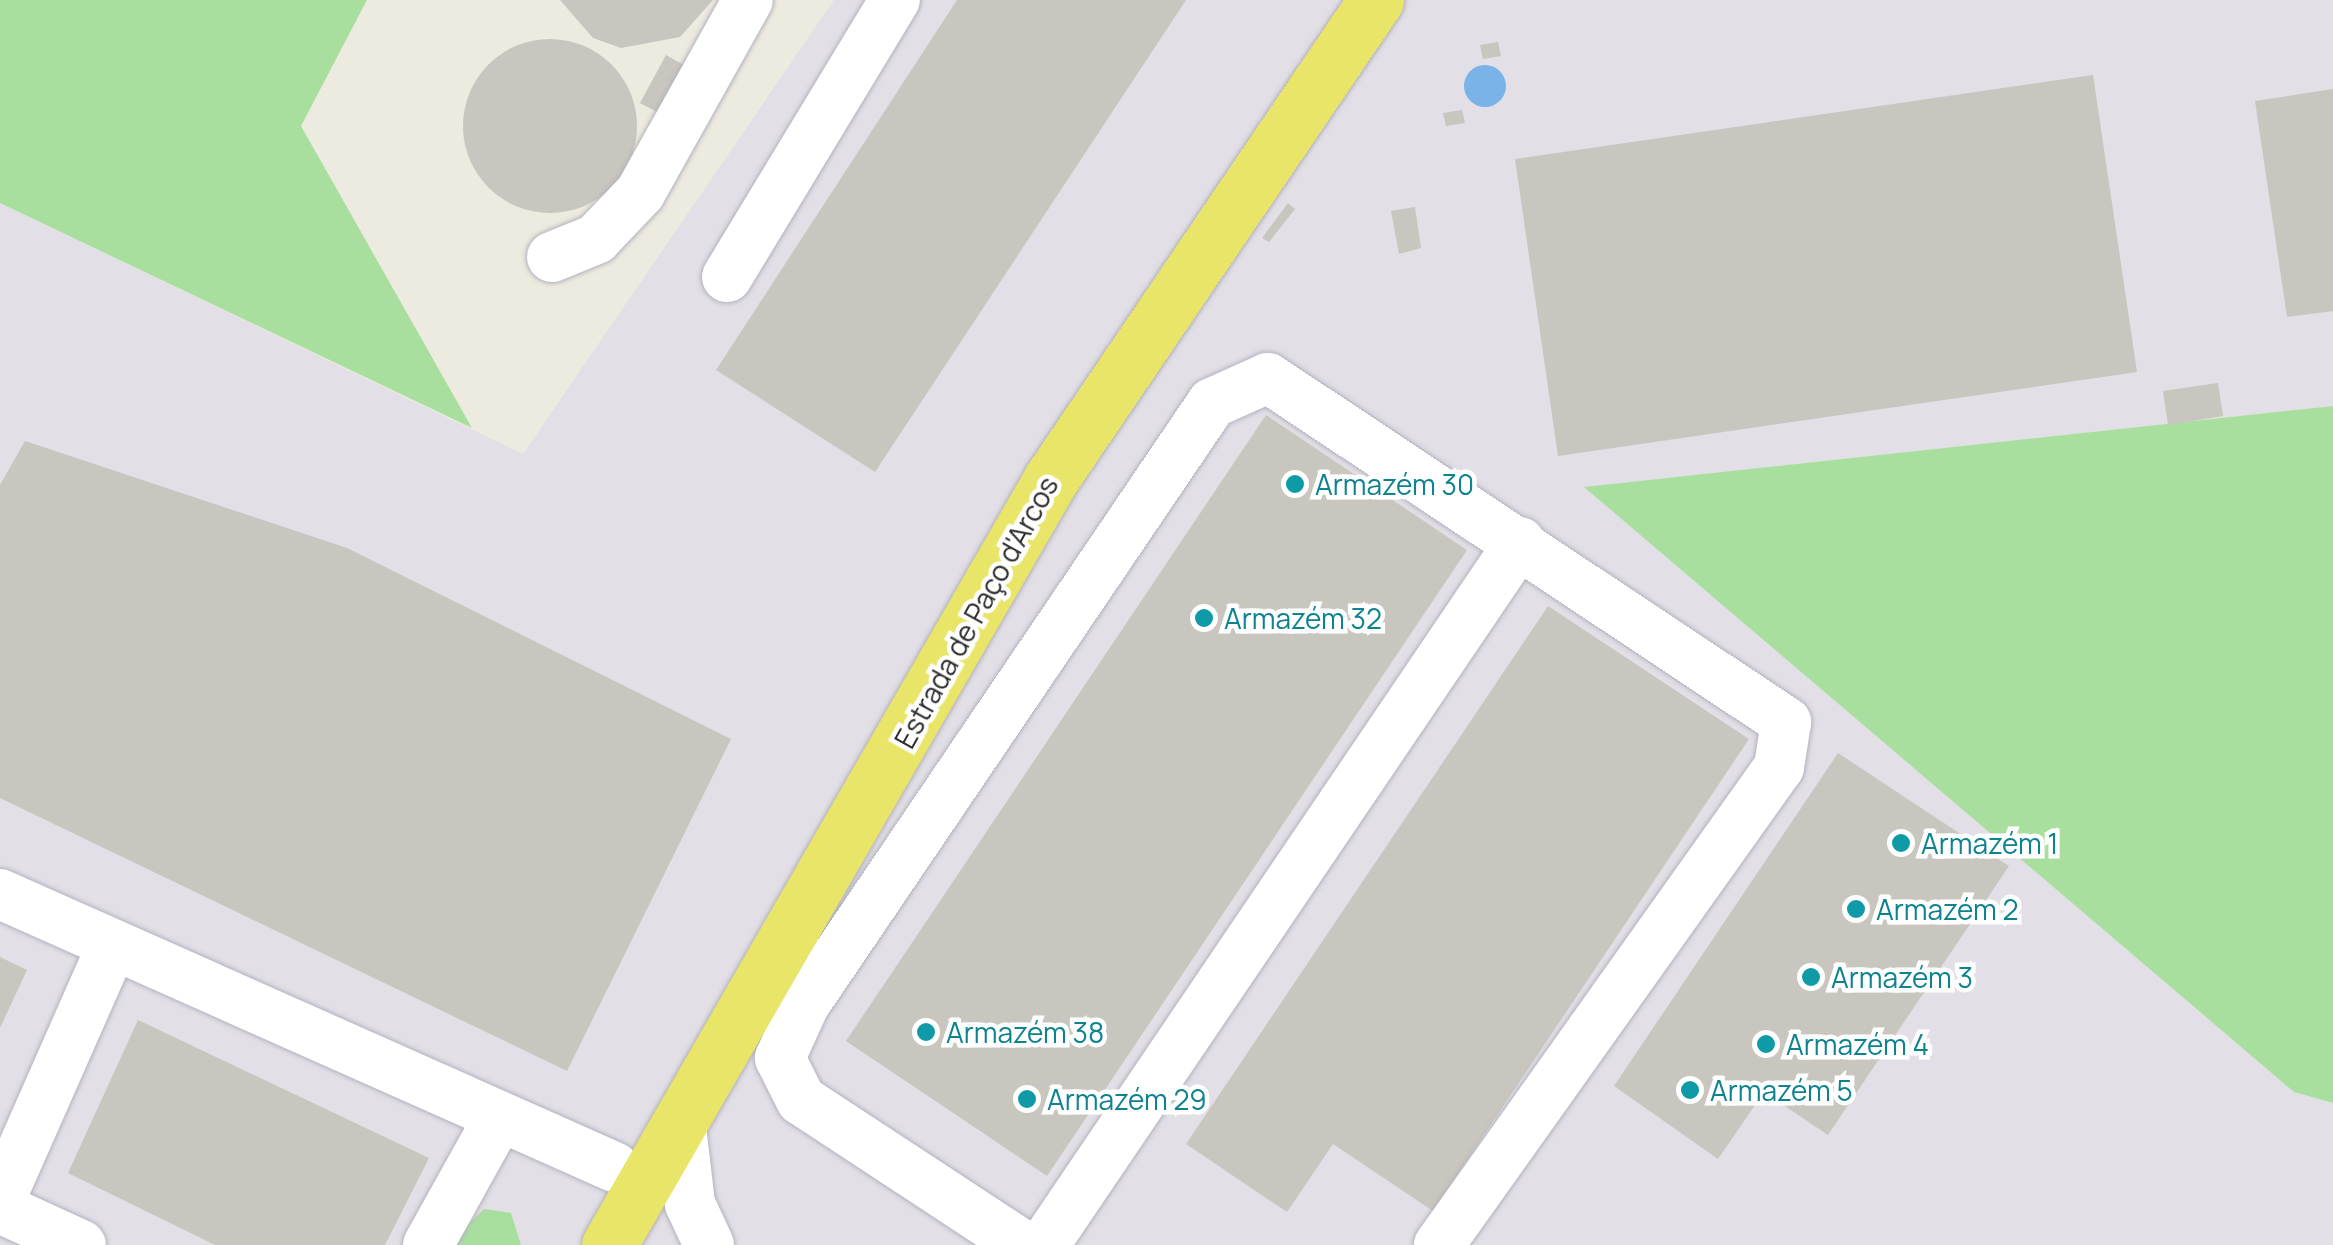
<!DOCTYPE html>
<meta charset="utf-8">
<style>
body{margin:0}
#map{position:relative;width:2333px;height:1245px;overflow:hidden;background:#edeadf;font-family:Manrope,sans-serif}
div>[style]{position:absolute}
.industrial>*{inset:0;background:#e2dfe6}
.green>*{inset:0;background:#a8df9f}
.water>*{inset:0;background:#79b3e7}
.round{border-radius:50%}
.building>*{inset:0;background:#c8c6be}
.roads{filter:drop-shadow(0 0 2px #b3b2be) drop-shadow(0 0 2px #b3b2be)}
.minor>*{height:50px;margin:-25px;padding:0 25px;transform-origin:25px;border-radius:25px;background:#fff}
.major>*{height:55px;margin:-27.5px;padding:0 27.5px;transform-origin:27.5px;border-radius:27.5px;background:#e8e568}
.dots>*{width:28px;height:28px;translate:-50% -50%;box-sizing:border-box;border:5px solid #fff;border-radius:50%}
span{translate:-50% -50%;white-space:nowrap;text-align:center;line-height:1.15;-webkit-text-stroke:9px #fff;paint-order:stroke}
.culture-label{font-size:28px;color:#0d838f}
.left{translate:0 -50%;text-align:left}
.street-label{font-size:28px;color:#2c2c2c}
</style>
<div id="map">
<div class="industrial">
<i style="clip-path:polygon(834px 0,2333px 0,2333px 406px,1585px 487px,2294px 1092px,2333px 1103px,2333px 1245px,0 1245px,0 203px,523px 454px)"></i>
</div>
<div class="green">
<i style="clip-path:polygon(0 0,367px 0,301px 126px,472px 428px,0 203px)"></i>
<i style="clip-path:polygon(2333px 406px,2333px 1103px,2294px 1092px,1584px 487px)"></i>
<i style="clip-path:polygon(484px 1209px,511px 1213px,521px 1245px,447px 1245px)"></i>
</div>
<div class="water">
<i class="round" style="left:1464px;top:65px;width:42px;height:42px"></i>
</div>
<div class="building">
<i style="clip-path:polygon(560px 0,713px 0,680px 37px,621px 48px,593px 38px)"></i>
<i style="clip-path:polygon(957px 0,1186px 0,875px 472px,716px 370px)"></i>
<i class="round" style="left:463px;top:39px;width:174px;height:174px"></i>
<i style="clip-path:polygon(1498px 42px,1501px 56px,1483px 59px,1480px 45px)"></i>
<i style="clip-path:polygon(666px 55px,693px 70px,668px 118px,640px 103px)"></i>
<i style="clip-path:polygon(2093px 75px,2137px 372px,1558px 456px,1515px 159px)"></i>
<i style="clip-path:polygon(2333px 89px,2333px 311px,2287px 317px,2255px 101px)"></i>
<i style="clip-path:polygon(1462px 110px,1465px 123px,1446px 126px,1443px 113px)"></i>
<i style="clip-path:polygon(1288px 203px,1295px 209px,1269px 242px,1262px 238px)"></i>
<i style="clip-path:polygon(1415px 207px,1421px 248px,1399px 254px,1391px 211px)"></i>
<i style="clip-path:polygon(2218px 383px,2223px 416px,2168px 425px,2163px 391px)"></i>
<i style="clip-path:polygon(1266px 415px,1467px 550px,1047px 1176px,846px 1041px)"></i>
<i style="clip-path:polygon(25px 441px,347px 548px,731px 739px,567px 1071px,0 798px,0 485px)"></i>
<i style="clip-path:polygon(1548px 606px,1749px 739px,1433px 1211px,1333px 1144px,1287px 1212px,1186px 1144px)"></i>
<i style="clip-path:polygon(1838px 753px,2009px 866px,1828px 1135px,1764px 1092px,1718px 1159px,1614px 1086px)"></i>
<i style="clip-path:polygon(0 957px,27px 970px,0 1028px)"></i>
<i style="clip-path:polygon(138px 1020px,429px 1158px,385px 1245px,215px 1245px,68px 1173px)"></i>
</div>
<div class="roads">
<div class="minor">
<i style="left:552px;top:257px;width:48px;rotate:-22.2deg"></i>
<i style="left:596px;top:239px;width:64px;rotate:-46.3deg"></i>
<i style="left:640px;top:193px;width:221px;rotate:-60.8deg"></i>
<i style="left:727px;top:277px;width:324px;rotate:-58.8deg"></i>
<i style="left:0;top:894px;width:672px;rotate:23.97deg"></i>
<i style="left:681px;top:1127px;width:78px;rotate:83.3deg"></i>
<i style="left:690px;top:1204px;width:45px;rotate:65.1deg"></i>
<i style="left:0;top:1200px;width:278px;rotate:-66.2deg"></i>
<i style="left:0;top:1208px;width:89px;rotate:24.6deg"></i>
<i style="left:428px;top:1245px;width:144px;rotate:-60.9deg"></i>
<i style="left:1022px;top:1245px;width:264px;rotate:-146.7deg"></i>
<i style="left:801px;top:1100px;width:47px;rotate:-116.6deg"></i>
<i style="left:780px;top:1058px;width:58px;rotate:-65.6deg"></i>
<i style="left:804px;top:1005px;width:727px;rotate:-55.87deg"></i>
<i style="left:1212px;top:403px;width:61px;rotate:-24.1deg"></i>
<i style="left:1268px;top:378px;width:622px;rotate:33.59deg"></i>
<i style="left:1786px;top:722px;width:46px;rotate:98.8deg"></i>
<i style="left:1779px;top:767px;width:587px;rotate:125.42deg"></i>
<i style="left:1044px;top:1245px;width:849px;rotate:-55.9deg"></i>
</div>
<div class="major">
<i style="left:609px;top:1245px;width:884px;rotate:-60.01deg"></i>
<i style="left:1051px;top:479px;width:579px;rotate:-55.84deg"></i>
</div>
</div>
<div class="dots">
<i style="left:1295px;top:484px;background:#0f9aa8"></i>
<i style="left:1204px;top:618px;background:#0f9aa8"></i>
<i style="left:1901px;top:843px;background:#0f9aa8"></i>
<i style="left:1856px;top:909px;background:#0f9aa8"></i>
<i style="left:1811px;top:977px;background:#0f9aa8"></i>
<i style="left:926px;top:1032px;background:#0f9aa8"></i>
<i style="left:1766px;top:1044px;background:#0f9aa8"></i>
<i style="left:1690px;top:1090px;background:#0f9aa8"></i>
<i style="left:1027px;top:1099px;background:#0f9aa8"></i>
</div>
<div class="culture-label">
<span class="left" style="left:1315px;top:484px">Armazém 30</span>
<span class="left" style="left:1224px;top:618px">Armazém 32</span>
<span class="left" style="left:1921px;top:843px">Armazém 1</span>
<span class="left" style="left:1876px;top:909px">Armazém 2</span>
<span class="left" style="left:1831px;top:977px">Armazém 3</span>
<span class="left" style="left:946px;top:1032px">Armazém 38</span>
<span class="left" style="left:1786px;top:1044px">Armazém 4</span>
<span class="left" style="left:1710px;top:1090px">Armazém 5</span>
<span class="left" style="left:1047px;top:1099px">Armazém 29</span>
</div>
<div class="street-label">
<span style="left:976px;top:612px;rotate:-61deg">Estrada de Paço d'Arcos</span>
</div>
</div>
